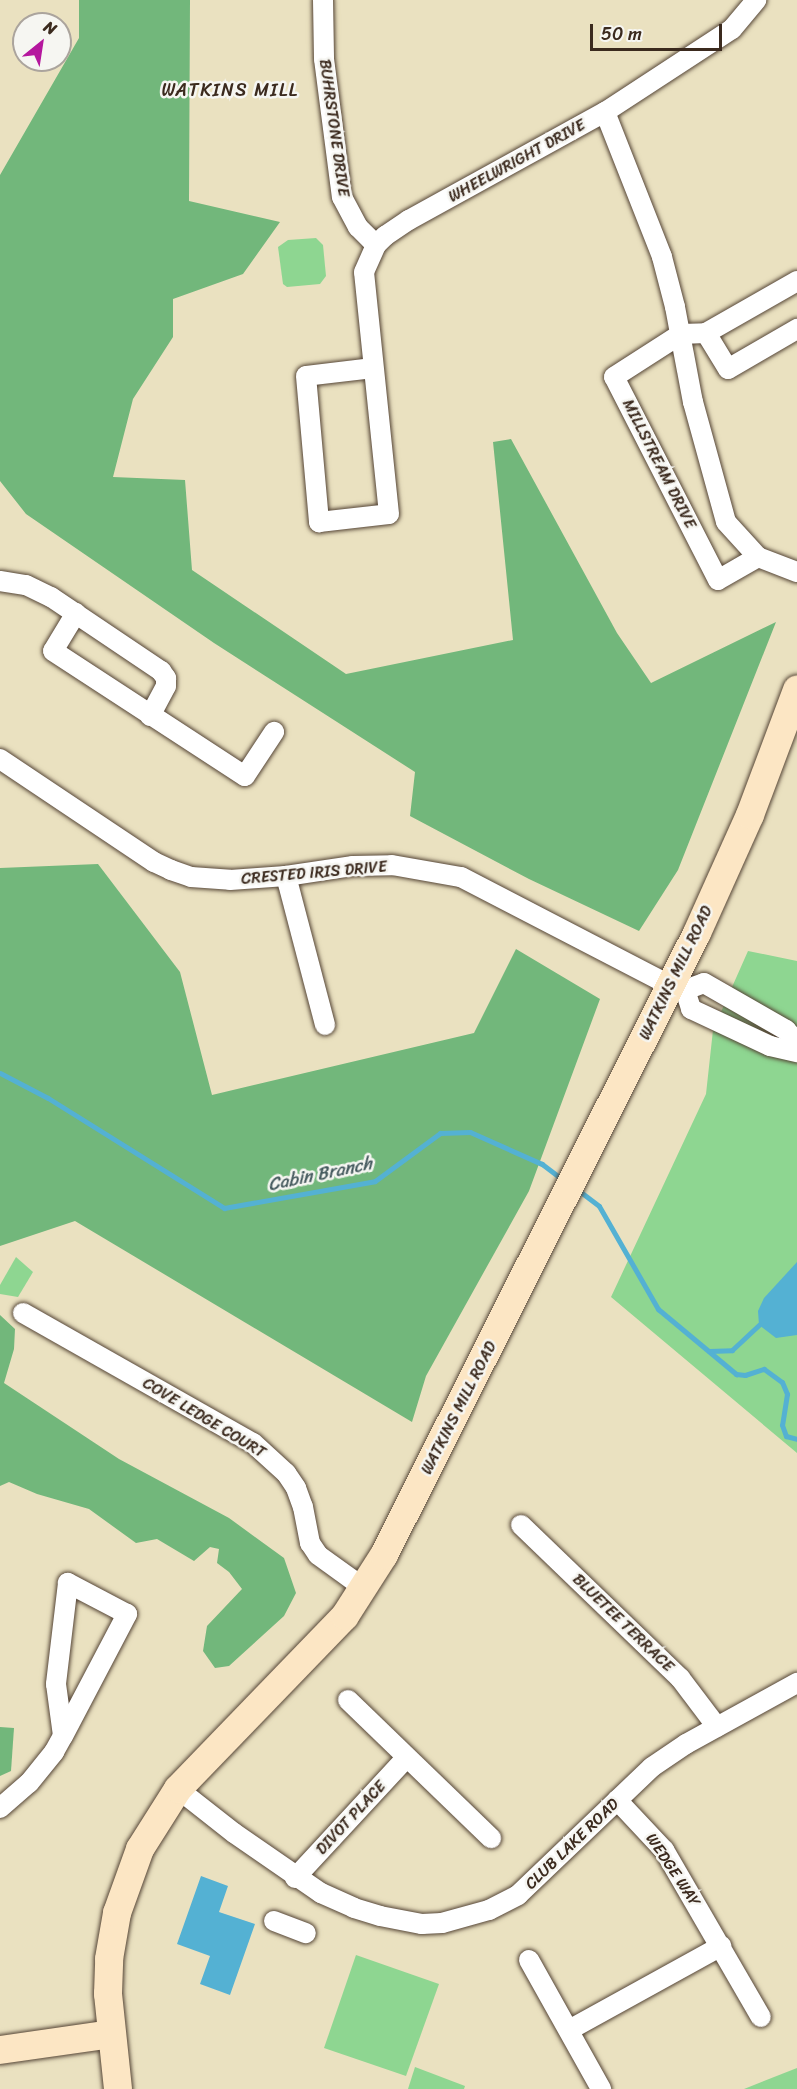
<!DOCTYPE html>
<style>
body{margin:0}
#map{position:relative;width:797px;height:2089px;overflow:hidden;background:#eae1c0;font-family:Sriracha,sans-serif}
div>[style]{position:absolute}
.green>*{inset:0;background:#8ed691}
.forest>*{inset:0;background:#72b77b}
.water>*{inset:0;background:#54b1d3}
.stream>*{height:5px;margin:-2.5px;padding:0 2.5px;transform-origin:2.5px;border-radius:2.5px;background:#54b1d3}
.roads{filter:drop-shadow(0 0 2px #554536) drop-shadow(0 0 2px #554536)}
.street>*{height:20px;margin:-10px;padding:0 10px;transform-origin:10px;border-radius:10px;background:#fff}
.secondary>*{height:28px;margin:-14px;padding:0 14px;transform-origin:14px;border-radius:14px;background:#fce6c4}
span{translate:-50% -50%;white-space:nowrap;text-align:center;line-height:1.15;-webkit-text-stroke:5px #f6f6f2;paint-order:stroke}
.street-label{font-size:16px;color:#3b2a1e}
.neighbourhood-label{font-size:18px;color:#3b2a1e;letter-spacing:1.5px}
.water-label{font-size:18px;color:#44595d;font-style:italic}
.north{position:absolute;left:12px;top:12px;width:60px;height:60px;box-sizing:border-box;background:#f6f6f2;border:2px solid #aba49d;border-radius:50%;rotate:30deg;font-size:16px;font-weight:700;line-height:24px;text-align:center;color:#3b2a1e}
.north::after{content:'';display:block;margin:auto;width:21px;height:27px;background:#b5179e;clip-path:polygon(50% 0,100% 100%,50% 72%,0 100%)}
.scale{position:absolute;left:590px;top:24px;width:132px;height:27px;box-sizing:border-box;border:3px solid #3b2a1e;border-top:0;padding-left:8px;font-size:18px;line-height:21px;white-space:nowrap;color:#3b2a1e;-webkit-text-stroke:4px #f6f6f2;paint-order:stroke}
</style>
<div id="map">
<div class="green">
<i style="clip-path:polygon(316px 238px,323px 245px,326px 276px,320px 284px,287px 287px,283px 284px,278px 247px,288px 240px)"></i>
<i style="clip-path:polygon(748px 951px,797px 961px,797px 1453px,611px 1297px,706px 1094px,713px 1030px)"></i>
<i style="clip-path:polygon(16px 1257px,33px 1272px,18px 1297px,0 1294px,0 1285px)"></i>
<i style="clip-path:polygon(356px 1955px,439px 1984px,406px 2076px,324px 2048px)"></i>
<i style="clip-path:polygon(415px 2067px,465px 2086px,464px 2089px,408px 2089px)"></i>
<i style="clip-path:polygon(797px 2068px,797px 2089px,744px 2089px)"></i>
</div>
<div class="forest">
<i style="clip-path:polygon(79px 0,190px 0,189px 201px,280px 222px,243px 274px,173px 299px,173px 337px,133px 399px,113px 477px,185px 480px,192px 570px,346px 674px,513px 640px,493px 442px,511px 439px,617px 633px,651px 683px,776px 622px,678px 870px,639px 931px,529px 879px,410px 816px,415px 772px,214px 643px,26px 514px,0 481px,0 175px,79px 38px)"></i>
<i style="clip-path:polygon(98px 864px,180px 972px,212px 1095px,474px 1033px,516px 949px,600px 999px,529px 1191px,426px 1376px,412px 1422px,75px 1221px,0 1246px,0 868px)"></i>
<i style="clip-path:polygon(0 1315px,15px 1329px,14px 1349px,4px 1383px,119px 1459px,229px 1518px,284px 1558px,296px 1593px,284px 1616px,229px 1666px,215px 1668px,203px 1651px,207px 1626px,242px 1589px,229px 1572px,217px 1563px,219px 1549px,210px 1547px,194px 1561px,157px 1539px,136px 1543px,89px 1509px,37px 1494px,9px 1482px,0 1486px)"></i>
<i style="clip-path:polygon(0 1727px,14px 1728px,11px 1771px,0 1776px)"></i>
</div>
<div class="water">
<i style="clip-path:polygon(797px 1262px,797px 1335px,776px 1338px,759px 1325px,758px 1311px,764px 1298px)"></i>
<i style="clip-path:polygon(201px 1876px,228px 1886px,219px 1912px,255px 1924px,230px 1995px,200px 1984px,210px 1956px,177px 1944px)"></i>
</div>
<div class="stream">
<i style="left:0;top:1073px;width:54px;rotate:27.5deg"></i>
<i style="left:48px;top:1098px;width:208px;rotate:32deg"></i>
<i style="left:224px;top:1208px;width:153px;rotate:-10.1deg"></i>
<i style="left:375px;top:1181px;width:81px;rotate:-36.4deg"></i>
<i style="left:440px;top:1133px;width:30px;rotate:-2deg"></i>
<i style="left:470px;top:1132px;width:79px;rotate:24deg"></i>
<i style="left:542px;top:1164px;width:26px;rotate:37deg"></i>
<i style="left:578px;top:1190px;width:26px;rotate:37deg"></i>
<i style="left:599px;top:1206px;width:119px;rotate:60.2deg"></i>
<i style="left:658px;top:1309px;width:102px;rotate:39.8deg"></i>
<i style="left:736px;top:1374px;width:9px;rotate:6deg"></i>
<i style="left:745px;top:1375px;width:20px;rotate:-18deg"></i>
<i style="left:764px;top:1369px;width:22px;rotate:36deg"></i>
<i style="left:782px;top:1382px;width:13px;rotate:67deg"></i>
<i style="left:787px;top:1394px;width:31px;rotate:99deg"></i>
<i style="left:782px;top:1425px;width:12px;rotate:70deg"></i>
<i style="left:786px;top:1436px;width:11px;rotate:15deg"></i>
<i style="left:709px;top:1351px;width:23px;rotate:-2deg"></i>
<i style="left:732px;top:1350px;width:37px;rotate:-43deg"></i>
</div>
<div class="roads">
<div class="street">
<i style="left:323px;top:0;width:59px;rotate:89deg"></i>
<i style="left:324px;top:59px;width:139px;rotate:82.6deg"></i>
<i style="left:342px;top:197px;width:34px;rotate:62deg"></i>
<i style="left:358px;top:227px;width:25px;rotate:45deg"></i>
<i style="left:605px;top:112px;width:156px;rotate:68.5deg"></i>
<i style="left:662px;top:257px;width:52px;rotate:75.4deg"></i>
<i style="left:675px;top:307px;width:97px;rotate:79.3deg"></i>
<i style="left:693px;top:402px;width:124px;rotate:74.6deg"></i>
<i style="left:726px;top:522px;width:47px;rotate:47.6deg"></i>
<i style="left:758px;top:557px;width:42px;rotate:21deg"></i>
<i style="left:706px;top:333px;width:42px;rotate:58.6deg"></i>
<i style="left:728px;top:369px;width:80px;rotate:-30.1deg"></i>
<i style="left:373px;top:368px;width:67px;rotate:173.2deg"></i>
<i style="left:306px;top:376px;width:147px;rotate:84.9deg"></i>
<i style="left:319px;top:522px;width:70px;rotate:-6.5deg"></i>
<i style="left:389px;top:514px;width:243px;rotate:-95.9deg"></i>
<i style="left:364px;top:272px;width:30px;rotate:-66deg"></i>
<i style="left:376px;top:245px;width:13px;rotate:-45deg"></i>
<i style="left:385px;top:236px;width:29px;rotate:-34deg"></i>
<i style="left:409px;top:220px;width:224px;rotate:-28.9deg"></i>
<i style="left:605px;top:112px;width:152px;rotate:-33.2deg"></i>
<i style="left:732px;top:29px;width:38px;rotate:-50deg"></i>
<i style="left:758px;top:557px;width:46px;rotate:150.1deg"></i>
<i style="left:718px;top:580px;width:228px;rotate:-117.1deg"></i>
<i style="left:614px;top:377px;width:80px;rotate:-32.7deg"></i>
<i style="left:681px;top:334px;width:25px;rotate:-2deg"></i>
<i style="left:706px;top:333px;width:105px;rotate:-29.7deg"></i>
<i style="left:0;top:581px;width:26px;rotate:9deg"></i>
<i style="left:26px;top:585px;width:28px;rotate:26deg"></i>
<i style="left:51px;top:597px;width:133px;rotate:33.9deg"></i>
<i style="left:161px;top:671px;width:9px;rotate:54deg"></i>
<i style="left:166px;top:678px;width:8px;rotate:90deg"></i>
<i style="left:166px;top:686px;width:34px;rotate:118deg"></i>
<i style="left:76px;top:613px;width:44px;rotate:121.2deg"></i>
<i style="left:53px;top:651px;width:229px;rotate:33.1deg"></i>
<i style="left:245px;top:776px;width:53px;rotate:-56.6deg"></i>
<i style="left:0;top:759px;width:185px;rotate:33.8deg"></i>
<i style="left:154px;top:862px;width:19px;rotate:25deg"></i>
<i style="left:171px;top:870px;width:21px;rotate:19deg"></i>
<i style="left:191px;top:877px;width:39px;rotate:4deg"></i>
<i style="left:230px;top:880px;width:56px;rotate:-4.1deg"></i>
<i style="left:286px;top:876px;width:68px;rotate:-8.5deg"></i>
<i style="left:353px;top:866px;width:39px;rotate:-1deg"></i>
<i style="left:392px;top:865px;width:70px;rotate:9.9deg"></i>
<i style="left:461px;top:877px;width:237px;rotate:27.4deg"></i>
<i style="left:671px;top:986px;width:15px;rotate:16deg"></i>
<i style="left:685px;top:990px;width:20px;rotate:-20deg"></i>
<i style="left:704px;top:983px;width:95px;rotate:29.8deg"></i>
<i style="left:786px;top:1030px;width:16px;rotate:47deg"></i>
<i style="left:286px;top:876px;width:154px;rotate:75.3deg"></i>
<i style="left:685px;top:990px;width:20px;rotate:72deg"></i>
<i style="left:691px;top:1009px;width:87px;rotate:25.1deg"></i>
<i style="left:770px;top:1046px;width:28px;rotate:13deg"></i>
<i style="left:23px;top:1313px;width:264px;rotate:29.5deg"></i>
<i style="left:253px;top:1443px;width:45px;rotate:42.3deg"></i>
<i style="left:286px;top:1473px;width:18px;rotate:56deg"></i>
<i style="left:296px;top:1488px;width:20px;rotate:70deg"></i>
<i style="left:303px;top:1507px;width:37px;rotate:79deg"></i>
<i style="left:310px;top:1543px;width:14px;rotate:56deg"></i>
<i style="left:318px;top:1555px;width:57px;rotate:35.7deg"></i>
<i style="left:521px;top:1525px;width:221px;rotate:43.9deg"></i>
<i style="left:680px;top:1678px;width:61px;rotate:52.9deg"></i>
<i style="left:348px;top:1700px;width:199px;rotate:44deg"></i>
<i style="left:178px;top:1789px;width:71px;rotate:38.2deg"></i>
<i style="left:234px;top:1833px;width:106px;rotate:34.6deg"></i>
<i style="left:321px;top:1893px;width:36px;rotate:24deg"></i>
<i style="left:354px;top:1908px;width:27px;rotate:17deg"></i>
<i style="left:380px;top:1916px;width:43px;rotate:10.8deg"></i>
<i style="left:422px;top:1924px;width:20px;rotate:-3deg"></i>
<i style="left:442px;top:1923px;width:49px;rotate:-15.5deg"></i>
<i style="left:489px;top:1910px;width:33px;rotate:-27deg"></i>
<i style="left:518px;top:1895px;width:185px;rotate:-43.7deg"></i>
<i style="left:652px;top:1767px;width:41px;rotate:-34.1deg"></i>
<i style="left:686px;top:1744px;width:127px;rotate:-28.8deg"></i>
<i style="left:617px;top:1800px;width:69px;rotate:46.8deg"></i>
<i style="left:664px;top:1850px;width:193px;rotate:59.9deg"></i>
<i style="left:0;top:1808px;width:38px;rotate:-41deg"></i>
<i style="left:29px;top:1783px;width:40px;rotate:-51deg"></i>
<i style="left:54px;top:1752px;width:18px;rotate:-61deg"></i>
<i style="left:63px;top:1736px;width:138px;rotate:-62.3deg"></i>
<i style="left:127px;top:1614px;width:67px;rotate:-152.3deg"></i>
<i style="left:68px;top:1583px;width:102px;rotate:96.8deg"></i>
<i style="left:56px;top:1684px;width:52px;rotate:82.3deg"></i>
<i style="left:295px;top:1878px;width:163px;rotate:-47.2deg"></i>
<i style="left:274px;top:1921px;width:34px;rotate:21deg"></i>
<i style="left:529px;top:1960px;width:148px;rotate:60.8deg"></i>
<i style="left:569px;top:2030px;width:174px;rotate:-28.9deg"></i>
</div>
<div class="secondary">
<i style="left:0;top:2050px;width:112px;rotate:-8.2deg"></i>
<i style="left:118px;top:2089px;width:96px;rotate:-96deg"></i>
<i style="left:108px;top:1994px;width:35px;rotate:-88deg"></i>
<i style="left:109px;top:1959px;width:47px;rotate:-80.1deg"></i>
<i style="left:117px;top:1913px;width:68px;rotate:-70.2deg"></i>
<i style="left:140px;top:1849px;width:71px;rotate:-57.7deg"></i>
<i style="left:178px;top:1789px;width:240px;rotate:-46deg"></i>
<i style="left:345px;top:1616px;width:72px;rotate:-57.4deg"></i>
<i style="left:384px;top:1555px;width:696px;rotate:-63.29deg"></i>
<i style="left:697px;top:933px;width:129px;rotate:-65.8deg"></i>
<i style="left:750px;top:815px;width:134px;rotate:-69.4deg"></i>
</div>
</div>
<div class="street-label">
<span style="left:334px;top:128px;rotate:82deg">BUHRSTONE DRIVE</span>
<span style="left:517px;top:161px;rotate:-29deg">WHEELWRIGHT DRIVE</span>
<span style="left:659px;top:464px;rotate:63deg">MILLSTREAM DRIVE</span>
<span style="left:314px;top:873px;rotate:-5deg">CRESTED IRIS DRIVE</span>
<span style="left:676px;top:973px;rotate:-64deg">WATKINS MILL ROAD</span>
<span style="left:459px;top:1408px;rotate:-63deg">WATKINS MILL ROAD</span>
<span style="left:204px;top:1418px;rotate:31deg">COVE LEDGE COURT</span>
<span style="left:623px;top:1623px;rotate:44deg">BLUETEE TERRACE</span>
<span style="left:351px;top:1818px;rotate:-47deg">DIVOT PLACE</span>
<span style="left:572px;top:1844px;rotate:-44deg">CLUB LAKE ROAD</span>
<span style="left:673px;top:1870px;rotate:56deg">WEDGE WAY</span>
</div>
<div class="neighbourhood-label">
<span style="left:230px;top:90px">WATKINS MILL</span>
</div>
<div class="water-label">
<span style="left:320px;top:1174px;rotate:-12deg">Cabin Branch</span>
</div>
<div class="north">N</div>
<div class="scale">50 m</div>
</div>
